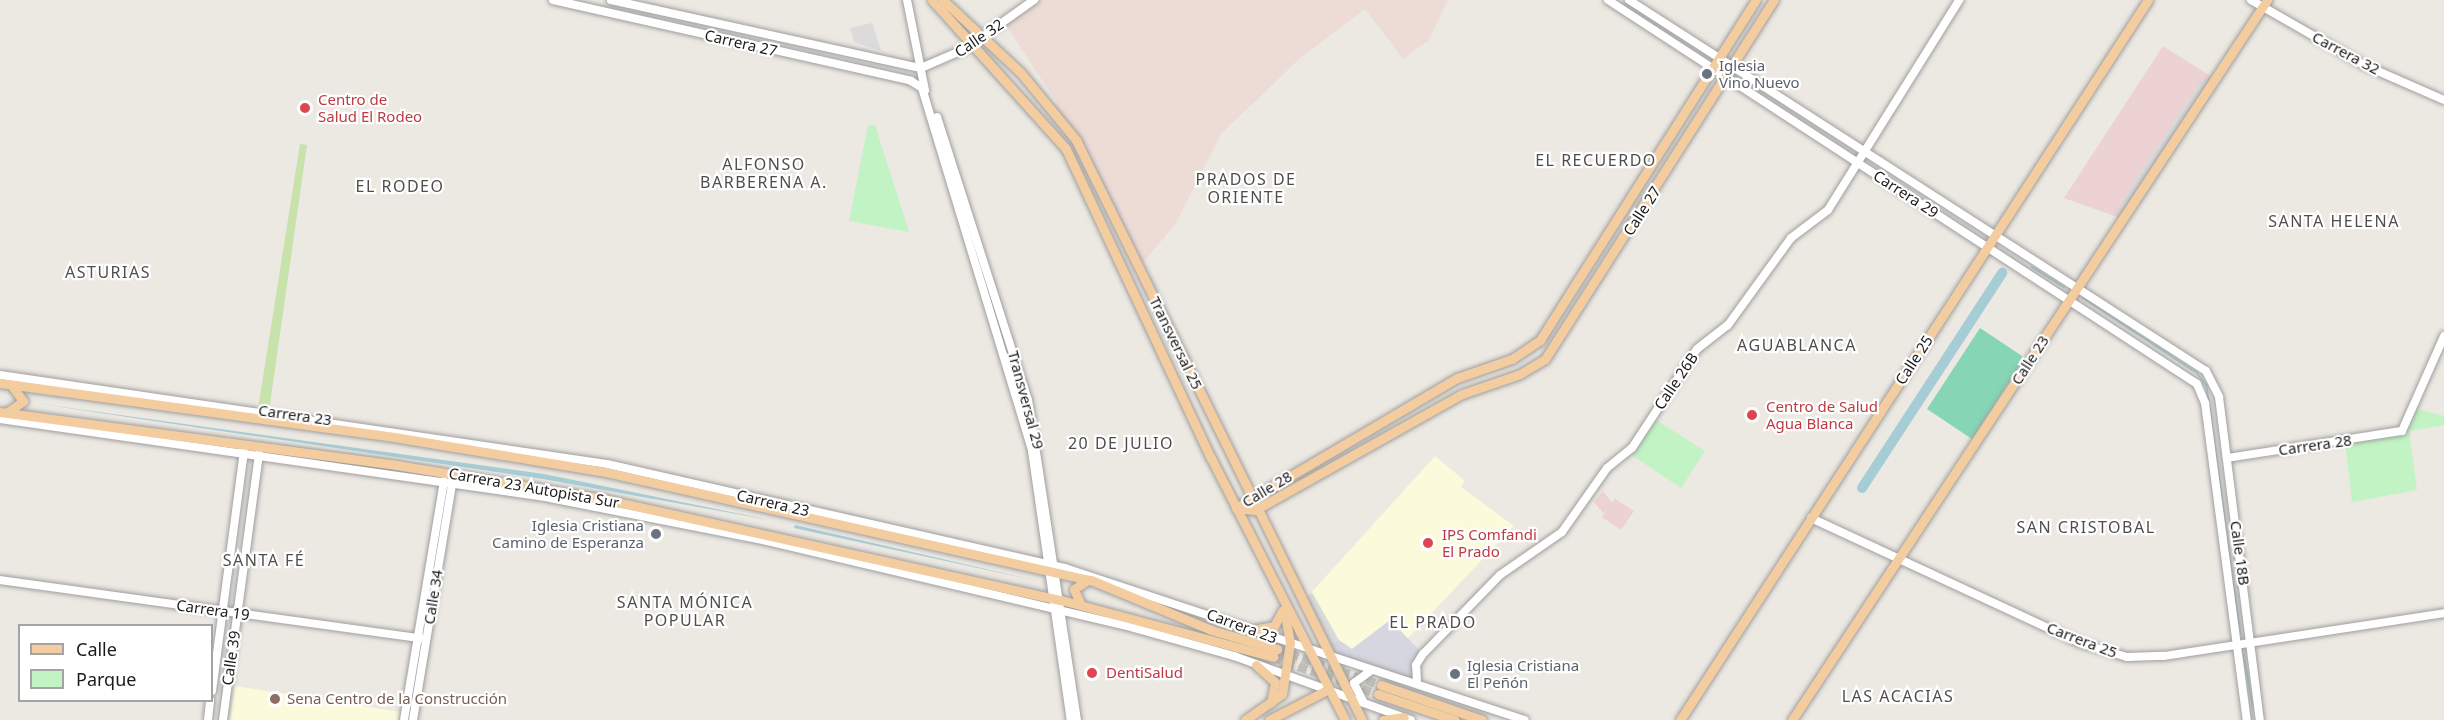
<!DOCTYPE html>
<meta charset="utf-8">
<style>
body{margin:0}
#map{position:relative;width:2444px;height:720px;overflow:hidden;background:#ece8e2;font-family:"Noto Sans",sans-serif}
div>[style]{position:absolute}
.commercial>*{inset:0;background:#ecd2d2}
.education>*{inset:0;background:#fbfbdb}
.military>*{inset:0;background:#eddcd6}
.grass>*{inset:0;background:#c7e2ab}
.park>*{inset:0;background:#c1f3c4}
.pitch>*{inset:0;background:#86d5b5}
.parking>*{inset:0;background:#dbdbdb}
.plaza>*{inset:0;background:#d6d6e1}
.water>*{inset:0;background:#a6ccd6}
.stream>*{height:1.5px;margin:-0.75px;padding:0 0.75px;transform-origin:0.75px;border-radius:0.75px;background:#a6ccd6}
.river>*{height:10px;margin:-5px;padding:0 5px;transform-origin:5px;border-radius:5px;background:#a6ccd6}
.major-tunnel>*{height:9px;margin-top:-4.5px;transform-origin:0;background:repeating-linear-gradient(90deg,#c2bfba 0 9px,transparent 0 13.5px)}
.roads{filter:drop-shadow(0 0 2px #9f9f9f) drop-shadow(0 0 2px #9f9f9f)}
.minor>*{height:8px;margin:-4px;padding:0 4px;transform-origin:4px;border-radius:4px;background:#fff}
.major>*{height:9px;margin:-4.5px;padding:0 4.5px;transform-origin:4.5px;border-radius:4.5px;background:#f3cda0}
.dots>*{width:16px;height:16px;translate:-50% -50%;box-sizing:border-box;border:3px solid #fff;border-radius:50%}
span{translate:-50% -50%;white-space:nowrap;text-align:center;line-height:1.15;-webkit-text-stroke:4.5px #fff;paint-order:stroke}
.street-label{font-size:15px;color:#1b1b1b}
.worship-label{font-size:15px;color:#5b616d}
.left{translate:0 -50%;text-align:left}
.right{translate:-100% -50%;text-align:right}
.health-label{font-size:15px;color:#be3a42}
.education-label{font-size:15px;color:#785e54}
.neighbourhood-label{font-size:16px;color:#4e4e4e;letter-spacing:1.5px}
.legend{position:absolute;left:18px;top:624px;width:195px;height:78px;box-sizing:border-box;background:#fff;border:2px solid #a4a4a4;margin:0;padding:8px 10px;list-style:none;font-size:18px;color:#1b1b1b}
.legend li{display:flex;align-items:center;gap:12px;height:30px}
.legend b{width:30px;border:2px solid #a4a4a4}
</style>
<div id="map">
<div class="commercial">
<i style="clip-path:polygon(2163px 46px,2215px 79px,2121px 202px,2123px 219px,2064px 198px)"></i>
<i style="clip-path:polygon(1603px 491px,1612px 503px,1615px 499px,1634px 511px,1621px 530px,1602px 517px,1607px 510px,1603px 513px,1594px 502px)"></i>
</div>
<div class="education">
<i style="clip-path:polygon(1435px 456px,1465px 481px,1461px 487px,1514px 526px,1407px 639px,1390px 621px,1352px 649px,1323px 646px,1301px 604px)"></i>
<i style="clip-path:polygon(235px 686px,400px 712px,399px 720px,230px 720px)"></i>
</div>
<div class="military">
<i style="clip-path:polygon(1034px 0,1448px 0,1428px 41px,1403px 59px,1365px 9px,1299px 59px,1221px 134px,1175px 225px,1139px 267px,1053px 106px,1057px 103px,1004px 22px)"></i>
</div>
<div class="grass">
<i style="clip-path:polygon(300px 144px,307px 145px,269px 411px,258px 409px)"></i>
</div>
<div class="park">
<i style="clip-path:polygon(868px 125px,875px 125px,909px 232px,849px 221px)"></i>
<i style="clip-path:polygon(2410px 407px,2444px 416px,2444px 425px,2409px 431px,2417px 490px,2352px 502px,2345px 441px,2402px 431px)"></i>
<i style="clip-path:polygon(1656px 420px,1705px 451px,1681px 488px,1632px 455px)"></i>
</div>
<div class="pitch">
<i style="clip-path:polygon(1980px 328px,2025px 358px,1972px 439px,1927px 409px)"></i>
</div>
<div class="parking">
<i style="clip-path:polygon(872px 23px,881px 51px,854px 42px,850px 28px)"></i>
<i style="clip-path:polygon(2215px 79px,2123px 219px,2121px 202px,2201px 80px)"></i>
<i style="clip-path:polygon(1312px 592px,1339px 640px,1323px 646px,1301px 604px)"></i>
</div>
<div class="plaza">
<i style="clip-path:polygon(1390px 620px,1423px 654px,1417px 682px,1327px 654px,1323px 646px,1339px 640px,1352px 649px)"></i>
</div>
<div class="water">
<i style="clip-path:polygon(34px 403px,544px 474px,770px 520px,543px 479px)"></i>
<i style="clip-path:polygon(795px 525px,1038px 581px,794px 528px)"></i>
</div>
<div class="stream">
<i style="left:2032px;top:267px;width:38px;rotate:32deg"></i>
<i style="left:2083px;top:298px;width:136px;rotate:33.3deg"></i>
<i style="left:2197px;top:373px;width:16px;rotate:52deg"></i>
<i style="left:2207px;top:386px;width:250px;rotate:82.2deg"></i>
<i style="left:2244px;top:654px;width:53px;rotate:80.2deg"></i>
</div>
<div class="river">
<i style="left:1862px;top:488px;width:257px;rotate:-56.9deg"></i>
</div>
<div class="major-tunnel">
<i style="left:1277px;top:649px;width:110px;rotate:19.1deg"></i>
<i style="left:1273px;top:657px;width:111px;rotate:19.4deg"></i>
</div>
<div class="roads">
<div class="minor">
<i style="left:553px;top:0;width:367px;rotate:12.7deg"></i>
<i style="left:911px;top:81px;width:13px;rotate:32deg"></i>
<i style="left:922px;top:88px;width:379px;rotate:73.1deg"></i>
<i style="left:1032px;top:451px;width:272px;rotate:81.8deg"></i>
<i style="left:611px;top:0;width:317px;rotate:12.4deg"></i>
<i style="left:921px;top:68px;width:48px;rotate:-23.4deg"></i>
<i style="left:965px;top:49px;width:85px;rotate:-35.4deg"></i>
<i style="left:907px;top:0;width:92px;rotate:78.7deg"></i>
<i style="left:1608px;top:0;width:703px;rotate:33.1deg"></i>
<i style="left:2197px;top:384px;width:21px;rotate:67deg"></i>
<i style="left:2205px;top:403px;width:320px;rotate:82.5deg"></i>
<i style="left:1629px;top:0;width:686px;rotate:32.74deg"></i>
<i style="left:2206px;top:371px;width:29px;rotate:63deg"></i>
<i style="left:2219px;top:397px;width:326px;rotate:82.8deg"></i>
<i style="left:2251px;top:0;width:130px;rotate:29.9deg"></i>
<i style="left:2364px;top:65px;width:87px;rotate:23.6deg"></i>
<i style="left:937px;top:117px;width:297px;rotate:72.2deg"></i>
<i style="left:1028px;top:400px;width:324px;rotate:81.3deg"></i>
<i style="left:0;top:375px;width:613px;rotate:8.34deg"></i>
<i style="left:607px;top:464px;width:470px;rotate:12.8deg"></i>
<i style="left:1065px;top:568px;width:484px;rotate:18.3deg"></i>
<i style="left:0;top:419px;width:551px;rotate:8.14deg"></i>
<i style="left:545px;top:497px;width:226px;rotate:11.2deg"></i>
<i style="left:767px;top:541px;width:377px;rotate:13.3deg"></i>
<i style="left:1134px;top:628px;width:104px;rotate:15.6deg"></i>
<i style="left:1234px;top:656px;width:188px;rotate:19.9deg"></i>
<i style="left:2227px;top:458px;width:177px;rotate:-8.8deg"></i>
<i style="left:2402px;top:431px;width:104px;rotate:-66.1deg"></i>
<i style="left:1811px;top:518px;width:297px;rotate:24.9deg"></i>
<i style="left:2080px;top:643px;width:49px;rotate:16.6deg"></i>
<i style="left:2127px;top:657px;width:37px;rotate:-2deg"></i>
<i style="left:2164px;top:656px;width:283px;rotate:-8.7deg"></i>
<i style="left:0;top:580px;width:430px;rotate:7.9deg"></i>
<i style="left:1417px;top:682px;width:17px;rotate:-93deg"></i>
<i style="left:1416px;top:665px;width:13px;rotate:-58deg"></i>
<i style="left:1423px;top:654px;width:110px;rotate:-45.7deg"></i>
<i style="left:1500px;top:575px;width:75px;rotate:-34.7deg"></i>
<i style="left:1562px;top:532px;width:78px;rotate:-54.9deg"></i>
<i style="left:1607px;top:468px;width:32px;rotate:-39deg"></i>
<i style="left:1632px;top:448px;width:118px;rotate:-56.7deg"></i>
<i style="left:1697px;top:349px;width:39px;rotate:-38deg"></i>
<i style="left:1728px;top:325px;width:107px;rotate:-54.1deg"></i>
<i style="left:1791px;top:238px;width:46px;rotate:-37.1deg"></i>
<i style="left:1828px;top:210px;width:248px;rotate:-58deg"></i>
<i style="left:212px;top:691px;width:241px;rotate:-82.4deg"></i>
<i style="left:1364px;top:703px;width:22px;rotate:-117deg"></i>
<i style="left:1354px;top:683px;width:22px;rotate:-36deg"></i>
<i style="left:208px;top:720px;width:20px;rotate:-84deg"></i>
<i style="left:223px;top:720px;width:268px;rotate:-82.3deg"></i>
<i style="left:404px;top:720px;width:242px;rotate:-80.5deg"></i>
<i style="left:413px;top:720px;width:244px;rotate:-80.6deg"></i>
</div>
<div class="major">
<i style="left:932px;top:0;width:200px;rotate:48deg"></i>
<i style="left:1066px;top:149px;width:341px;rotate:64.9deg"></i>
<i style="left:1211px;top:458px;width:294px;rotate:62.9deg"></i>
<i style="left:943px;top:0;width:107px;rotate:43.1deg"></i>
<i style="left:1021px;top:73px;width:87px;rotate:50.6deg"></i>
<i style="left:1076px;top:140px;width:647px;rotate:63.75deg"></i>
<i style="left:0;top:383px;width:398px;rotate:7.8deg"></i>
<i style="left:394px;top:437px;width:215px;rotate:9.4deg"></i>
<i style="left:606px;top:472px;width:497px;rotate:12.6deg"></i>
<i style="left:1091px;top:580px;width:130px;rotate:22.6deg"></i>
<i style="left:1211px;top:630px;width:69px;rotate:16.1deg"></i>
<i style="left:0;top:412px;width:393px;rotate:7.6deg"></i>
<i style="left:390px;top:464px;width:217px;rotate:9.3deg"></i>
<i style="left:604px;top:499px;width:468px;rotate:12.5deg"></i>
<i style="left:1061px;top:600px;width:220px;rotate:15deg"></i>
<i style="left:8px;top:412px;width:19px;rotate:-36deg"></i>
<i style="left:23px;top:401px;width:19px;rotate:-126deg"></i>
<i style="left:1236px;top:508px;width:19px;rotate:6deg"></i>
<i style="left:1255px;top:510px;width:237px;rotate:-29.3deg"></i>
<i style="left:1462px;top:394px;width:61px;rotate:-19deg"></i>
<i style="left:1520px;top:374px;width:29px;rotate:-31deg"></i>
<i style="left:1545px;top:359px;width:426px;rotate:-57.5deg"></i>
<i style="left:1236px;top:508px;width:256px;rotate:-30.5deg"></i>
<i style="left:1457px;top:378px;width:58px;rotate:-19.1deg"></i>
<i style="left:1512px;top:359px;width:34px;rotate:-34deg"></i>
<i style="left:1540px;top:340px;width:403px;rotate:-57.6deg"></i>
<i style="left:1081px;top:605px;width:17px;rotate:-114deg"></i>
<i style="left:1074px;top:589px;width:17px;rotate:-33deg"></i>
<i style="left:1252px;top:630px;width:22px;rotate:-10deg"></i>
<i style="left:1274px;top:626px;width:18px;rotate:-61deg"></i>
<i style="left:1256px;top:665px;width:25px;rotate:42deg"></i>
<i style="left:1275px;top:682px;width:21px;rotate:101deg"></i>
<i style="left:1381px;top:685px;width:107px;rotate:19.1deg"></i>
<i style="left:1378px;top:694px;width:81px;rotate:18.7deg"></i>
<i style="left:1245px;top:720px;width:45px;rotate:-35.1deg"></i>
<i style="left:1282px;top:694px;width:52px;rotate:-81.1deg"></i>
<i style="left:1290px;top:643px;width:29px;rotate:-100deg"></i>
<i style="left:1269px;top:720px;width:63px;rotate:-27.4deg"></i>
<i style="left:1383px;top:720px;width:21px;rotate:-8deg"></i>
<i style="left:1680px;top:720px;width:859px;rotate:-56.98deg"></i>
<i style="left:1792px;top:720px;width:863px;rotate:-56.59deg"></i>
</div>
</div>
<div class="dots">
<i style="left:1707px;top:74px;background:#6b7280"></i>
<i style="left:305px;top:108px;background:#e0444e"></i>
<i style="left:1752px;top:415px;background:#e0444e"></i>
<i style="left:656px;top:534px;background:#6b7280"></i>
<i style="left:1428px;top:543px;background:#e0444e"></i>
<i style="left:1092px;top:673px;background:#e0444e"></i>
<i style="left:1455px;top:674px;background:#6b7280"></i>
<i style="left:275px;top:699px;background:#8d6e63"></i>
</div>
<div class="street-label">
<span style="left:979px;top:38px;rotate:-34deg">Calle 32</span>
<span style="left:741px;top:43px;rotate:13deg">Carrera 27</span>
<span style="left:2346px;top:53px;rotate:28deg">Carrera 32</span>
<span style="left:1906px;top:194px;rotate:33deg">Carrera 29</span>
<span style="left:1642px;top:211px;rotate:-57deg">Calle 27</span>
<span style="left:1176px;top:343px;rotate:64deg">Transversal 25</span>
<span style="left:1914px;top:360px;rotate:-57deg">Calle 25</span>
<span style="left:2030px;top:360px;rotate:-57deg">Calle 23</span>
<span style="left:1676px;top:381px;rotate:-56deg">Calle 26B</span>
<span style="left:1026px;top:400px;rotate:75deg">Transversal 29</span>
<span style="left:295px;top:415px;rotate:8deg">Carrera 23</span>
<span style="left:2315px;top:445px;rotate:-8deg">Carrera 28</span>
<span style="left:534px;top:488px;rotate:10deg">Carrera 23 Autopista Sur</span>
<span style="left:1267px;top:489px;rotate:-31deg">Calle 28</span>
<span style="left:773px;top:503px;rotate:13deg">Carrera 23</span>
<span style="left:2240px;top:553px;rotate:82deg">Calle 18B</span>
<span style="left:433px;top:597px;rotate:-81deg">Calle 34</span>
<span style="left:213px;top:610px;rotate:8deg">Carrera 19</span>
<span style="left:1242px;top:626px;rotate:20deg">Carrera 23</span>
<span style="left:2082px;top:640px;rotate:21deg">Carrera 25</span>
<span style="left:231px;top:658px;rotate:-82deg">Calle 39</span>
</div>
<div class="worship-label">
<span class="left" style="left:1719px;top:74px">Iglesia<br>Vino Nuevo</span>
<span class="right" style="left:644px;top:534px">Iglesia Cristiana<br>Camino de Esperanza</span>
<span class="left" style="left:1467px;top:674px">Iglesia Cristiana<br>El Peñón</span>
</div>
<div class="health-label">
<span class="left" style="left:318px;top:108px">Centro de<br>Salud El Rodeo</span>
<span class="left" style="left:1766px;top:415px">Centro de Salud<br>Agua Blanca</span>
<span class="left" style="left:1442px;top:543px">IPS Comfandi<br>El Prado</span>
<span class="left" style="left:1106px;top:673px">DentiSalud</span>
</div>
<div class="education-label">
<span class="left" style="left:287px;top:699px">Sena Centro de la Construcción</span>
</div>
<div class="neighbourhood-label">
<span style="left:1596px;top:160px">EL RECUERDO</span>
<span style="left:764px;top:173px">ALFONSO<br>BARBERENA A.</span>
<span style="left:1246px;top:188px">PRADOS DE<br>ORIENTE</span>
<span style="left:400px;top:186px">EL RODEO</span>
<span style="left:2334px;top:221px">SANTA HELENA</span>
<span style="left:108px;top:272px">ASTURIAS</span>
<span style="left:1797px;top:345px">AGUABLANCA</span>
<span style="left:1121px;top:443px">20 DE JULIO</span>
<span style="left:2086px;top:527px">SAN CRISTOBAL</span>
<span style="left:264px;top:560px">SANTA FÉ</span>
<span style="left:685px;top:611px">SANTA MÓNICA<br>POPULAR</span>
<span style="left:1433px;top:622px">EL PRADO</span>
<span style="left:1898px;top:696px">LAS ACACIAS</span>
</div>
<ul class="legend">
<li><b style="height:8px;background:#f3cda0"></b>Calle</li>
<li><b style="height:16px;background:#c1f3c4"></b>Parque</li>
</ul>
</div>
